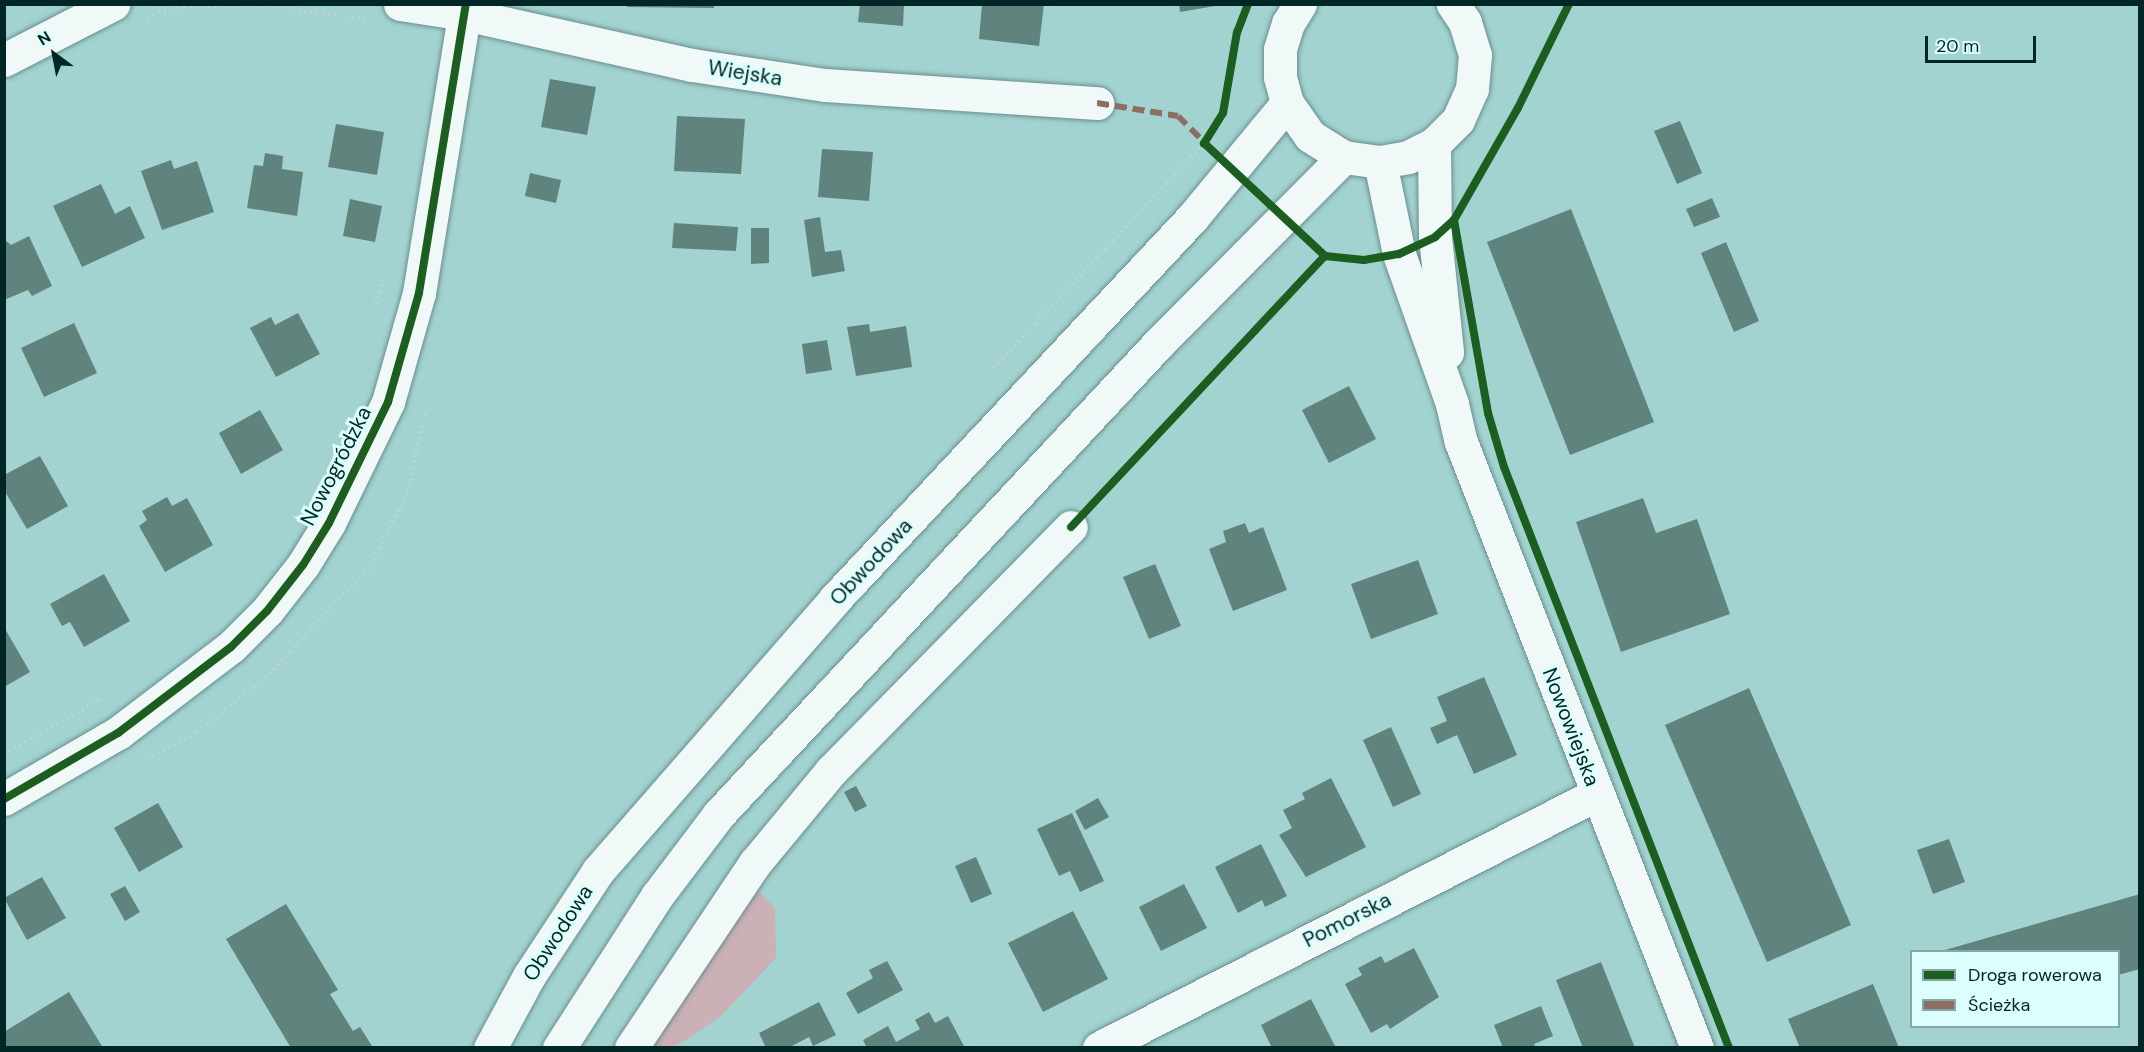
<!DOCTYPE html>
<meta charset="utf-8">
<style>
body{margin:0}
#map{position:relative;width:2144px;height:1052px;overflow:hidden;background:#a2d3d1;font-family:"DM Sans",sans-serif}
div>[style]{position:absolute}
.green>*{inset:0;background:#cbb0b6}
.building>*{inset:0;background:#60837e}
.path>*{height:4px;margin-top:-2px;transform-origin:0;background:repeating-linear-gradient(90deg,#c1d2d1 0 1.5px,transparent 0 6px)}
.roads{filter:drop-shadow(0 0 2px #6a8e8d) drop-shadow(0 0 2px #6a8e8d)}
.minor>*{height:33px;margin:-16.5px;padding:0 16.5px;transform-origin:16.5px;border-radius:16.5px;background:#f1f8f8}
.major>*{height:33px;margin:-16.5px;padding:0 16.5px;transform-origin:16.5px;border-radius:16.5px;background:#f1f8f8}
.quiet>*{height:6px;margin-top:-3px;transform-origin:0;background:repeating-linear-gradient(90deg,#8d6e63 0 12px,transparent 0 18px)}
.cycleway>*{height:8px;margin:-4px;padding:0 4px;transform-origin:4px;border-radius:4px;background:#1b5e20}
span{translate:-50% -50%;white-space:nowrap;text-align:center;line-height:1.15;-webkit-text-stroke:6px #dcfefc;paint-order:stroke}
.street-label{font-size:21px;color:#002625}
.frame{position:absolute;inset:0;border:6px solid #002625;pointer-events:none}
.legend{position:absolute;left:1910px;top:950px;width:210px;height:78px;box-sizing:border-box;background:#dcfefc;border:2px solid #84a8a6;margin:0;padding:8px 10px;list-style:none;font-size:18px;color:#002625}
.legend li{display:flex;align-items:center;gap:12px;height:30px}
.legend b{width:30px;border:2px solid #84a8a6}
.north{position:absolute;left:24px;top:24px;width:60px;height:60px;-webkit-text-stroke:4px #dcfefc;paint-order:stroke;rotate:328deg;font-size:16px;font-weight:700;line-height:24px;text-align:center;color:#002625}
.north::after{content:'';display:block;margin:auto;width:21px;height:27px;background:#002625;clip-path:polygon(50% 0,100% 100%,50% 72%,0 100%)}
.scale{position:absolute;left:1925px;top:36px;width:111px;height:27px;box-sizing:border-box;border:3px solid #002625;border-top:0;padding-left:8px;font-size:18px;line-height:21px;white-space:nowrap;color:#002625;-webkit-text-stroke:4px #dcfefc;paint-order:stroke}
</style>
<div id="map">
<div class="green">
<i style="clip-path:polygon(758px 891px,775px 908px,776px 958px,721px 1016px,683px 1042px,671px 1047px,624px 1048px,729px 899px)"></i>
</div>
<div class="building">
<i style="clip-path:polygon(860px 4px,904px 4px,903px 26px,858px 22px)"></i>
<i style="clip-path:polygon(982px 4px,1044px 4px,1039px 46px,979px 39px)"></i>
<i style="clip-path:polygon(1179px 4px,1215px 4px,1215px 6px,1180px 12px)"></i>
<i style="clip-path:polygon(627px 5px,714px 5px,714px 8px,627px 7px)"></i>
<i style="clip-path:polygon(550px 79px,596px 87px,587px 135px,541px 127px)"></i>
<i style="clip-path:polygon(677px 116px,745px 119px,741px 174px,674px 171px)"></i>
<i style="clip-path:polygon(1680px 121px,1702px 173px,1677px 184px,1654px 131px)"></i>
<i style="clip-path:polygon(336px 124px,384px 132px,377px 175px,328px 167px)"></i>
<i style="clip-path:polygon(822px 149px,873px 152px,869px 201px,818px 197px)"></i>
<i style="clip-path:polygon(265px 153px,283px 156px,282px 169px,303px 172px,297px 216px,247px 208px,254px 165px,263px 166px)"></i>
<i style="clip-path:polygon(171px 160px,174px 169px,197px 161px,214px 212px,162px 230px,141px 171px)"></i>
<i style="clip-path:polygon(530px 173px,561px 180px,556px 203px,525px 196px)"></i>
<i style="clip-path:polygon(101px 184px,115px 214px,130px 206px,145px 238px,82px 267px,53px 206px)"></i>
<i style="clip-path:polygon(1712px 198px,1720px 217px,1694px 227px,1686px 209px)"></i>
<i style="clip-path:polygon(350px 199px,382px 206px,375px 242px,343px 236px)"></i>
<i style="clip-path:polygon(1571px 209px,1654px 422px,1570px 455px,1487px 242px)"></i>
<i style="clip-path:polygon(820px 217px,825px 252px,841px 250px,845px 271px,812px 277px,804px 220px)"></i>
<i style="clip-path:polygon(674px 223px,738px 227px,736px 251px,672px 248px)"></i>
<i style="clip-path:polygon(751px 228px,769px 228px,769px 263px,751px 264px)"></i>
<i style="clip-path:polygon(29px 236px,52px 286px,32px 296px,28px 290px,4px 300px,4px 239px,11px 245px)"></i>
<i style="clip-path:polygon(1726px 242px,1759px 321px,1734px 332px,1701px 253px)"></i>
<i style="clip-path:polygon(298px 313px,320px 354px,276px 377px,250px 328px,271px 317px,275px 325px)"></i>
<i style="clip-path:polygon(74px 323px,97px 373px,44px 397px,21px 348px)"></i>
<i style="clip-path:polygon(869px 324px,870px 332px,906px 326px,912px 367px,856px 376px,847px 327px)"></i>
<i style="clip-path:polygon(827px 340px,832px 370px,806px 374px,802px 344px)"></i>
<i style="clip-path:polygon(1349px 386px,1376px 439px,1329px 463px,1302px 410px)"></i>
<i style="clip-path:polygon(260px 410px,283px 450px,241px 474px,219px 433px)"></i>
<i style="clip-path:polygon(40px 456px,68px 506px,27px 529px,4px 490px,4px 475px)"></i>
<i style="clip-path:polygon(167px 497px,172px 506px,187px 498px,213px 545px,165px 572px,139px 526px,147px 520px,142px 511px)"></i>
<i style="clip-path:polygon(1643px 498px,1656px 533px,1697px 519px,1730px 614px,1621px 652px,1576px 522px)"></i>
<i style="clip-path:polygon(1245px 523px,1249px 533px,1263px 527px,1287px 590px,1233px 611px,1209px 549px,1226px 542px,1223px 531px)"></i>
<i style="clip-path:polygon(1418px 560px,1438px 614px,1371px 639px,1351px 584px)"></i>
<i style="clip-path:polygon(1155px 564px,1181px 626px,1149px 639px,1123px 577px)"></i>
<i style="clip-path:polygon(104px 574px,130px 621px,84px 647px,70px 622px,62px 626px,50px 604px)"></i>
<i style="clip-path:polygon(4px 627px,30px 672px,4px 687px)"></i>
<i style="clip-path:polygon(1484px 677px,1517px 755px,1474px 774px,1457px 735px,1437px 744px,1430px 728px,1447px 721px,1437px 697px)"></i>
<i style="clip-path:polygon(1749px 688px,1851px 925px,1767px 962px,1665px 725px)"></i>
<i style="clip-path:polygon(1391px 727px,1421px 794px,1393px 807px,1363px 740px)"></i>
<i style="clip-path:polygon(1331px 778px,1366px 847px,1306px 877px,1279px 835px,1292px 828px,1283px 810px,1305px 799px,1302px 793px)"></i>
<i style="clip-path:polygon(856px 786px,867px 806px,855px 812px,844px 792px)"></i>
<i style="clip-path:polygon(1098px 798px,1109px 817px,1085px 830px,1075px 811px)"></i>
<i style="clip-path:polygon(158px 803px,183px 847px,139px 872px,114px 828px)"></i>
<i style="clip-path:polygon(1072px 813px,1104px 881px,1080px 892px,1070px 871px,1059px 876px,1037px 829px)"></i>
<i style="clip-path:polygon(1949px 839px,1965px 882px,1933px 894px,1917px 850px)"></i>
<i style="clip-path:polygon(1261px 844px,1287px 896px,1265px 907px,1262px 900px,1238px 913px,1215px 867px)"></i>
<i style="clip-path:polygon(976px 857px,992px 894px,971px 903px,955px 866px)"></i>
<i style="clip-path:polygon(42px 877px,66px 918px,27px 940px,4px 898px)"></i>
<i style="clip-path:polygon(1184px 884px,1207px 928px,1161px 951px,1139px 907px)"></i>
<i style="clip-path:polygon(125px 886px,140px 912px,125px 921px,110px 894px)"></i>
<i style="clip-path:polygon(2140px 894px,2140px 969px,2118px 975px,2118px 952px,1938px 952px)"></i>
<i style="clip-path:polygon(286px 904px,338px 990px,330px 994px,353px 1031px,360px 1027px,372px 1046px,369px 1048px,291px 1048px,226px 939px)"></i>
<i style="clip-path:polygon(1073px 911px,1108px 979px,1043px 1012px,1008px 943px)"></i>
<i style="clip-path:polygon(1414px 948px,1439px 997px,1390px 1029px,1387px 1024px,1371px 1033px,1345px 984px,1362px 975px,1358px 968px,1381px 956px,1385px 963px)"></i>
<i style="clip-path:polygon(887px 961px,903px 990px,858px 1014px,846px 993px,873px 978px,869px 970px)"></i>
<i style="clip-path:polygon(1601px 962px,1635px 1048px,1583px 1048px,1556px 980px)"></i>
<i style="clip-path:polygon(1873px 984px,1899px 1048px,1800px 1048px,1788px 1019px)"></i>
<i style="clip-path:polygon(69px 992px,103px 1048px,4px 1048px,4px 1032px)"></i>
<i style="clip-path:polygon(1311px 999px,1336px 1048px,1272px 1048px,1261px 1025px)"></i>
<i style="clip-path:polygon(819px 1002px,836px 1035px,813px 1046px,809px 1037px,788px 1048px,766px 1048px,759px 1033px)"></i>
<i style="clip-path:polygon(1541px 1006px,1553px 1036px,1534px 1044px,1536px 1048px,1503px 1048px,1494px 1025px)"></i>
<i style="clip-path:polygon(929px 1012px,935px 1023px,948px 1016px,965px 1048px,867px 1048px,863px 1040px,888px 1026px,896px 1042px,920px 1029px,915px 1020px)"></i>
</div>
<div class="path">
<i style="left:147px;top:5px;width:19px;rotate:12deg"></i>
<i style="left:147px;top:16px;width:38px;rotate:-15deg"></i>
<i style="left:184px;top:6px;width:85px;rotate:-0.7deg"></i>
<i style="left:269px;top:5px;width:100px;rotate:8.6deg"></i>
<i style="left:376px;top:304px;width:29px;rotate:-76deg"></i>
<i style="left:994px;top:368px;width:308px;rotate:-47deg"></i>
<i style="left:4px;top:754px;width:111px;rotate:-29.8deg"></i>
<i style="left:147px;top:759px;width:57px;rotate:-28.4deg"></i>
<i style="left:197px;top:732px;width:87px;rotate:-38.5deg"></i>
<i style="left:265px;top:678px;width:155px;rotate:-46.8deg"></i>
<i style="left:371px;top:565px;width:82px;rotate:-63.1deg"></i>
<i style="left:408px;top:492px;width:83px;rotate:-78.1deg"></i>
</div>
<div class="roads">
<div class="minor">
<i style="left:400px;top:4px;width:65px;rotate:8.9deg"></i>
<i style="left:464px;top:14px;width:234px;rotate:12.6deg"></i>
<i style="left:692px;top:65px;width:134px;rotate:8.6deg"></i>
<i style="left:825px;top:85px;width:273px;rotate:3.8deg"></i>
<i style="left:4px;top:60px;width:123px;rotate:-27.2deg"></i>
<i style="left:1434px;top:144px;width:93px;rotate:89.4deg"></i>
<i style="left:1435px;top:237px;width:116px;rotate:84deg"></i>
<i style="left:1380px;top:162px;width:94px;rotate:78.3deg"></i>
<i style="left:1399px;top:254px;width:159px;rotate:70.5deg"></i>
<i style="left:1452px;top:404px;width:39px;rotate:77deg"></i>
<i style="left:1461px;top:442px;width:650px;rotate:68.72deg"></i>
<i style="left:4px;top:799px;width:132px;rotate:-30.1deg"></i>
<i style="left:118px;top:733px;width:142px;rotate:-37.3deg"></i>
<i style="left:231px;top:647px;width:51px;rotate:-45deg"></i>
<i style="left:267px;top:611px;width:58px;rotate:-52deg"></i>
<i style="left:303px;top:565px;width:49px;rotate:-58.2deg"></i>
<i style="left:329px;top:523px;width:135px;rotate:-64deg"></i>
<i style="left:388px;top:402px;width:113px;rotate:-74.1deg"></i>
<i style="left:419px;top:293px;width:293px;rotate:-80.8deg"></i>
<i style="left:631px;top:1048px;width:223px;rotate:-56.2deg"></i>
<i style="left:755px;top:863px;width:119px;rotate:-50.4deg"></i>
<i style="left:831px;top:771px;width:342px;rotate:-45.5deg"></i>
<i style="left:1099px;top:1048px;width:559px;rotate:-27.02deg"></i>
</div>
<div class="major">
<i style="left:1300px;top:4px;width:22px;rotate:122deg"></i>
<i style="left:1288px;top:23px;width:27px;rotate:107deg"></i>
<i style="left:1280px;top:49px;width:28px;rotate:90deg"></i>
<i style="left:1280px;top:77px;width:27px;rotate:75deg"></i>
<i style="left:1287px;top:103px;width:40px;rotate:55.1deg"></i>
<i style="left:1310px;top:136px;width:40px;rotate:32deg"></i>
<i style="left:1344px;top:157px;width:36px;rotate:8deg"></i>
<i style="left:1380px;top:162px;width:28px;rotate:-10deg"></i>
<i style="left:1408px;top:157px;width:29px;rotate:-27deg"></i>
<i style="left:1434px;top:144px;width:34px;rotate:-45deg"></i>
<i style="left:1458px;top:120px;width:34px;rotate:-66deg"></i>
<i style="left:1472px;top:89px;width:34px;rotate:-85deg"></i>
<i style="left:1475px;top:55px;width:34px;rotate:-107deg"></i>
<i style="left:1465px;top:22px;width:22px;rotate:-124deg"></i>
<i style="left:490px;top:1048px;width:82px;rotate:-61.6deg"></i>
<i style="left:529px;top:976px;width:126px;rotate:-56.7deg"></i>
<i style="left:598px;top:871px;width:361px;rotate:-48.9deg"></i>
<i style="left:835px;top:599px;width:522px;rotate:-46.86deg"></i>
<i style="left:1192px;top:218px;width:149px;rotate:-50.4deg"></i>
<i style="left:559px;top:1048px;width:181px;rotate:-57.2deg"></i>
<i style="left:657px;top:896px;width:103px;rotate:-52.9deg"></i>
<i style="left:719px;top:814px;width:643px;rotate:-46.95deg"></i>
<i style="left:1158px;top:344px;width:264px;rotate:-45.2deg"></i>
</div>
</div>
<div class="quiet">
<i style="left:1097px;top:103px;width:82px;rotate:9.1deg"></i>
<i style="left:1178px;top:116px;width:41px;rotate:45deg"></i>
</div>
<div class="cycleway">
<i style="left:1248px;top:4px;width:30px;rotate:111deg"></i>
<i style="left:1237px;top:32px;width:82px;rotate:99.8deg"></i>
<i style="left:1223px;top:113px;width:36px;rotate:122deg"></i>
<i style="left:1204px;top:143px;width:166px;rotate:43deg"></i>
<i style="left:1325px;top:256px;width:39px;rotate:6deg"></i>
<i style="left:1364px;top:260px;width:36px;rotate:-10deg"></i>
<i style="left:1399px;top:254px;width:40px;rotate:-25deg"></i>
<i style="left:1435px;top:237px;width:25px;rotate:-42deg"></i>
<i style="left:1454px;top:220px;width:129px;rotate:-60.3deg"></i>
<i style="left:1518px;top:108px;width:116px;rotate:-63.9deg"></i>
<i style="left:1454px;top:220px;width:196px;rotate:80deg"></i>
<i style="left:1488px;top:413px;width:56px;rotate:73.5deg"></i>
<i style="left:1504px;top:467px;width:623px;rotate:68.83deg"></i>
<i style="left:1071px;top:527px;width:371px;rotate:-46.9deg"></i>
<i style="left:4px;top:799px;width:132px;rotate:-30.1deg"></i>
<i style="left:118px;top:733px;width:142px;rotate:-37.3deg"></i>
<i style="left:231px;top:647px;width:51px;rotate:-45deg"></i>
<i style="left:267px;top:611px;width:58px;rotate:-52deg"></i>
<i style="left:303px;top:565px;width:49px;rotate:-58.2deg"></i>
<i style="left:329px;top:523px;width:135px;rotate:-64deg"></i>
<i style="left:388px;top:402px;width:113px;rotate:-74.1deg"></i>
<i style="left:419px;top:293px;width:293px;rotate:-80.8deg"></i>
</div>
<div class="street-label">
<span style="left:745px;top:73px;rotate:9deg">Wiejska</span>
<span style="left:336px;top:466px;rotate:-63deg">Nowogródzka</span>
<span style="left:871px;top:562px;rotate:-47deg">Obwodowa</span>
<span style="left:1571px;top:727px;rotate:69deg">Nowowiejska</span>
<span style="left:1347px;top:920px;rotate:-27deg">Pomorska</span>
<span style="left:558px;top:933px;rotate:-57deg">Obwodowa</span>
</div>
<div class="frame"></div>
<ul class="legend">
<li><b style="height:8px;background:#1b5e20"></b>Droga rowerowa</li>
<li><b style="height:8px;background:#8d6e63"></b>Ścieżka</li>
</ul>
<div class="north">N</div>
<div class="scale">20 m</div>
</div>
